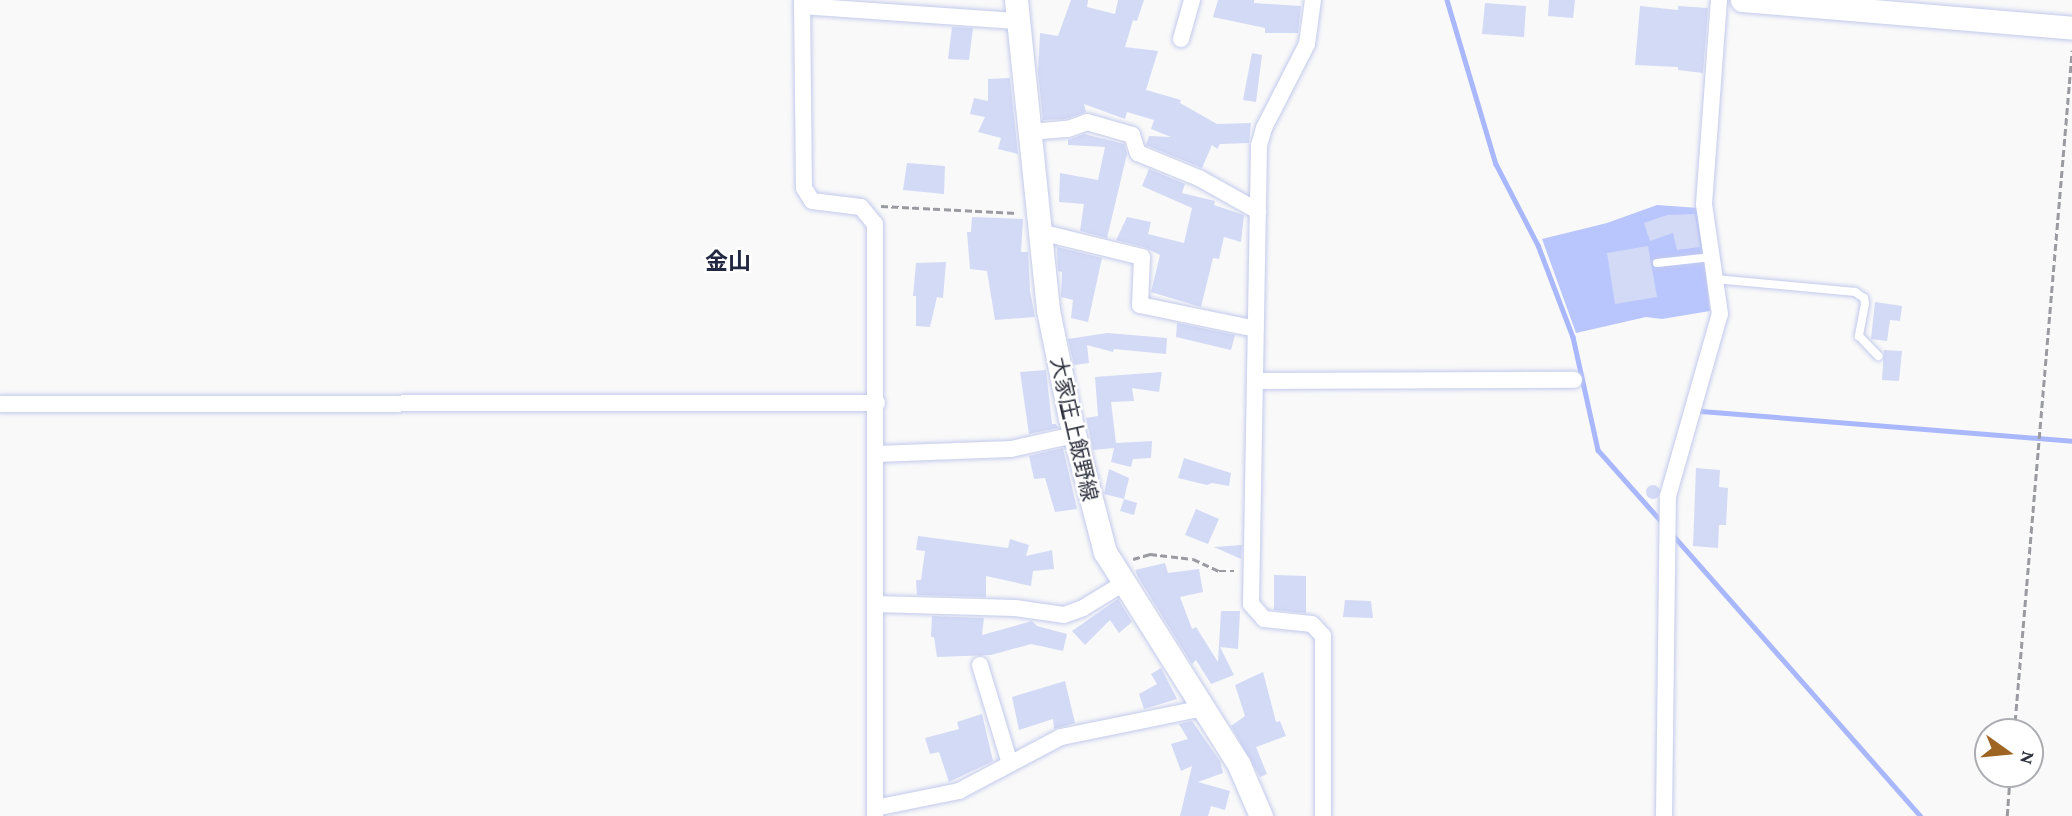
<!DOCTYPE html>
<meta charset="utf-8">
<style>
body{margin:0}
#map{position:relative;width:2072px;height:816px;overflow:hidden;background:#f9f9f9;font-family:"Crimson Pro","Noto Sans JP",serif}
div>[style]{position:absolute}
.forest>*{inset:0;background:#b9c5fd}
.stream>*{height:4.5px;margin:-2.25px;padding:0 2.25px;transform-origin:2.25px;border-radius:2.25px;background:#a9b7fc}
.building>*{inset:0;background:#d3daf6}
.round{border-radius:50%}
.path>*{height:2.5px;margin-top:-1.25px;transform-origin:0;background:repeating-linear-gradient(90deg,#9a9ba1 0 7px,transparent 0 10.5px)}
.roads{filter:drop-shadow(0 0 2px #c2caec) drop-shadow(0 0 2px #c2caec)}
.lane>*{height:8px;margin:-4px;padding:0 4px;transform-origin:4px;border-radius:4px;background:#fff}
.street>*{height:16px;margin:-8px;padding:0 8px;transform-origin:8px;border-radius:8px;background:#fff}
.secondary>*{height:23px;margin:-11.5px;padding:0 11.5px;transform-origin:11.5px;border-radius:11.5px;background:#fff}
span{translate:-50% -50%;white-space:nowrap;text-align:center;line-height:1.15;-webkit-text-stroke:5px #fff;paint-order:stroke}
.street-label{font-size:21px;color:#2e313e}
.neighbourhood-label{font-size:23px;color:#232842;font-weight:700}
.north{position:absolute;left:1974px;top:718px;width:70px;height:70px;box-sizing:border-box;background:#fff;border:2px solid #abadb2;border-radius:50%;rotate:105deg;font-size:19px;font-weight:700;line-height:28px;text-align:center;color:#2e313e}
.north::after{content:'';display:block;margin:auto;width:24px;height:32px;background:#9d6422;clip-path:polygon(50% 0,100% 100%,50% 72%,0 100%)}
</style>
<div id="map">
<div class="forest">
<i style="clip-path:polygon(1657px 205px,1699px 208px,1710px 311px,1662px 319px,1646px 317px,1576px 333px,1542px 239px,1607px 223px)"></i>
</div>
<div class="stream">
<i style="left:1447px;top:0;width:171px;rotate:73.4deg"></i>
<i style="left:1496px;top:164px;width:91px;rotate:62.6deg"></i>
<i style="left:1538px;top:245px;width:98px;rotate:69.2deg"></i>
<i style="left:1573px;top:337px;width:116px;rotate:77.5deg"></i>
<i style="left:1598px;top:450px;width:96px;rotate:48.4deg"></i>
<i style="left:1701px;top:411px;width:372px;rotate:4.6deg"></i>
<i style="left:1672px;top:534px;width:376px;rotate:48.6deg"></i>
</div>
<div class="building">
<i style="clip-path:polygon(1071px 0,1088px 0,1087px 7px,1115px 14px,1118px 0,1144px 0,1137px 21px,1133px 20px,1125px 47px,1158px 51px,1146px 90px,1181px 100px,1180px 103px,1217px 124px,1251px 123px,1249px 143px,1220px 144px,1217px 149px,1212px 145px,1202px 168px,1146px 145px,1149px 136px,1171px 137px,1151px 129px,1154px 120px,1127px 112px,1125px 119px,1084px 104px,1086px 112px,1066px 119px,1043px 120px,1038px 72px,1040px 33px,1058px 36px)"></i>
<i style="clip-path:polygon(1218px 0,1254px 0,1254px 3px,1301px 6px,1298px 33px,1265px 33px,1265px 28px,1213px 17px)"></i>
<i style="clip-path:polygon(1549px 0,1575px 0,1573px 18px,1548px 16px)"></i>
<i style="clip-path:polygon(1485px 3px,1526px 6px,1524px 37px,1482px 34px)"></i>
<i style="clip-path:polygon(1640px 6px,1678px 10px,1678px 6px,1708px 8px,1703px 73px,1678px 70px,1678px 67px,1635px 65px)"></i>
<i style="clip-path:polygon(952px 27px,973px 28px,969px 60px,948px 59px)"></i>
<i style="clip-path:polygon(1252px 53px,1262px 55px,1256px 102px,1243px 100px)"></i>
<i style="clip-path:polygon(1010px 78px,1018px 154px,998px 149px,1001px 138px,978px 132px,985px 117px,970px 114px,974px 98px,988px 101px,988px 79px)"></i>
<i style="clip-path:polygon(1084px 134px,1124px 144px,1127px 154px,1107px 238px,1080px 231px,1084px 204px,1059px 202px,1060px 173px,1098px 180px,1105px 147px,1068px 145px,1068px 140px)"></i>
<i style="clip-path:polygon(907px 163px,945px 166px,944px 194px,903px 190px)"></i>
<i style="clip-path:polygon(1149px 169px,1185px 184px,1182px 193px,1215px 201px,1214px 205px,1244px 215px,1241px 242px,1224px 237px,1219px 259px,1213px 258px,1201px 307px,1151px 292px,1160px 255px,1144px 247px,1116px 240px,1127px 217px,1151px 222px,1148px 234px,1184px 243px,1192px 208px,1142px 186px)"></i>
<i style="clip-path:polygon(1695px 214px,1700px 247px,1677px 250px,1673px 233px,1650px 241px,1644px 223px,1667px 215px)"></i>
<i style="clip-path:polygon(972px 217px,1023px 219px,1021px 252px,1028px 252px,1030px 291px,1035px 317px,995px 320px,987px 271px,970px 269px,967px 232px,971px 232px)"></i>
<i style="clip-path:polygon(1648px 246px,1657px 297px,1615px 304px,1607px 253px)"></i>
<i style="clip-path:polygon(1057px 247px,1102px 258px,1088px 322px,1071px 318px,1073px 300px,1061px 297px,1062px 272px,1058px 271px)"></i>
<i style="clip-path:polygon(946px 262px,943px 298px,937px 297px,930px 327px,916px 326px,916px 296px,913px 296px,916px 263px)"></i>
<i style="clip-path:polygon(1875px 302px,1902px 306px,1900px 321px,1890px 320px,1887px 341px,1871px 339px)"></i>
<i style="clip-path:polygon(1177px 323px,1235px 335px,1231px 350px,1176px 337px)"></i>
<i style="clip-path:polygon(1107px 333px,1167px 338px,1166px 354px,1114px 349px,1113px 352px,1087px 345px,1089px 363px,1074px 365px,1068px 339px)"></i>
<i style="clip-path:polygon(1884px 350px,1902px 351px,1899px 381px,1882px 380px)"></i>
<i style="clip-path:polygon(1046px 370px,1052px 424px,1056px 424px,1058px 428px,1029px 434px,1020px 372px)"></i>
<i style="clip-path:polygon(1162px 372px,1159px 392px,1132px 388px,1134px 401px,1111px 402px,1116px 443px,1152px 441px,1151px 458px,1133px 459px,1131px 467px,1111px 462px,1114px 448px,1093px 450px,1086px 418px,1098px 416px,1095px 377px)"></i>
<i style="clip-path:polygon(1063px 448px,1077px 509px,1055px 512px,1045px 478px,1034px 479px,1029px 456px)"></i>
<i style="clip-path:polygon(1184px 458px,1231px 473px,1229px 486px,1212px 483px,1207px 485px,1178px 478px)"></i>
<i style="clip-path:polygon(1696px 468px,1720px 470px,1719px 487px,1728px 488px,1726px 525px,1719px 525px,1718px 548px,1693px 546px)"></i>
<i style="clip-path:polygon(1109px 469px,1129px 478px,1124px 499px,1104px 494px)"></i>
<i class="round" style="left:1646px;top:485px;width:14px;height:14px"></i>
<i style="clip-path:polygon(1124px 499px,1137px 503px,1134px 515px,1120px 511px)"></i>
<i style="clip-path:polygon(1196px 509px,1219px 519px,1208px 544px,1185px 535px)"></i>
<i style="clip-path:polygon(918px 536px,1008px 548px,1010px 539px,1029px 545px,1026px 556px,1052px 550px,1054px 569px,1033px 571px,1031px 586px,986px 576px,986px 597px,917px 595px,916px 580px,921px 580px,925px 551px,916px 550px)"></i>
<i style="clip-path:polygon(1242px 545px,1241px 559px,1214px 547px)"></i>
<i style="clip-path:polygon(1165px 563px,1168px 573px,1199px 569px,1203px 592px,1180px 597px,1192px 629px,1196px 627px,1218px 662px,1221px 611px,1240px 611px,1238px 649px,1220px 647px,1234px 675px,1211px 684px,1196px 660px,1192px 664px,1138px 577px,1135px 570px)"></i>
<i style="clip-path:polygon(1274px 575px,1306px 576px,1306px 613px,1274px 610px)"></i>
<i style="clip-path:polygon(1118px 599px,1132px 622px,1119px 633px,1110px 620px,1085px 645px,1072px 631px)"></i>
<i style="clip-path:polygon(1345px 600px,1371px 601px,1373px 618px,1343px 617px)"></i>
<i style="clip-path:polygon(932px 616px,984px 618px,982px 635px,1032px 621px,1037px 626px,1067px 634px,1063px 651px,1031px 644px,991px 655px,937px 657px,934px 637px,931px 637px)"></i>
<i style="clip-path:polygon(1161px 668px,1177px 699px,1144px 709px,1139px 694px,1157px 684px,1151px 674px)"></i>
<i style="clip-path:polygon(1263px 672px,1276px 722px,1280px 721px,1286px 736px,1256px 747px,1267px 774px,1260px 777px,1231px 726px,1245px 716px,1235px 685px)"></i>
<i style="clip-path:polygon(1065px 681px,1075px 723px,1054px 729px,1053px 719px,1019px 730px,1012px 697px)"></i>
<i style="clip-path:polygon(982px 714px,993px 761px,949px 782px,939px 752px,930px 754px,925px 738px,959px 729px,957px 722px)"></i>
<i style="clip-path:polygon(1192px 721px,1220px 761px,1223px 773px,1198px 782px,1230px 791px,1225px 810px,1211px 806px,1208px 816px,1180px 816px,1192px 766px,1181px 771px,1171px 744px,1188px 739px,1179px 724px)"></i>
</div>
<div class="path">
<i style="left:881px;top:206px;width:136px;rotate:2.9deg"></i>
<i style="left:1133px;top:559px;width:18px;rotate:-16deg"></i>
<i style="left:1150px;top:554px;width:43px;rotate:6.6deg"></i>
<i style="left:1193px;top:559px;width:29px;rotate:25deg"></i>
<i style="left:1219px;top:571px;width:15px"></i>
<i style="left:2014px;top:732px;width:684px;rotate:-85.14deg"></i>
<i style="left:2007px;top:816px;width:42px;rotate:-85.9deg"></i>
</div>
<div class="roads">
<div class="lane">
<i style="left:1657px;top:263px;width:55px;rotate:-6.2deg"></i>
<i style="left:1715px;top:279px;width:141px;rotate:5.3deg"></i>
<i style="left:1855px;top:292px;width:11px;rotate:34deg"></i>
<i style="left:1864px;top:298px;width:6px;rotate:81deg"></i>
<i style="left:1865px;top:304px;width:33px;rotate:101deg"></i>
<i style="left:1859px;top:336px;width:28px;rotate:46deg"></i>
</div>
<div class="street">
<i style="left:802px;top:0;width:188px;rotate:89.4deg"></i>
<i style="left:804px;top:188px;width:15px;rotate:58deg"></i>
<i style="left:812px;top:201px;width:49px;rotate:7deg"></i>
<i style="left:861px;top:207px;width:22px;rotate:51deg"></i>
<i style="left:875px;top:224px;width:592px;rotate:90deg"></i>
<i style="left:1313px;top:0;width:44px;rotate:97.8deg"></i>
<i style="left:1307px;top:44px;width:94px;rotate:117.1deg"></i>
<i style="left:1264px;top:128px;width:19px;rotate:106deg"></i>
<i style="left:1259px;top:146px;width:458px;rotate:91deg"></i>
<i style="left:1251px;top:604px;width:20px;rotate:49deg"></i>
<i style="left:1264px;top:619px;width:48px;rotate:5.9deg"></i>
<i style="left:1312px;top:624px;width:16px;rotate:47deg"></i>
<i style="left:1323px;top:636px;width:180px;rotate:90deg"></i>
<i style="left:802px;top:6px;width:217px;rotate:4deg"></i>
<i style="left:1181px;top:39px;width:41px;rotate:-74.2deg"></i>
<i style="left:1030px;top:132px;width:38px;rotate:-5deg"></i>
<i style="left:1068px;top:129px;width:20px;rotate:-20deg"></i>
<i style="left:1087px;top:122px;width:47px;rotate:16.1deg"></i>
<i style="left:1132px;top:135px;width:19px;rotate:72deg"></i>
<i style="left:1138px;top:153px;width:66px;rotate:22.3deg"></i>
<i style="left:1199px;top:178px;width:68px;rotate:29.2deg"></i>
<i style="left:1040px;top:232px;width:105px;rotate:13.8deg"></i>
<i style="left:1142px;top:257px;width:48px;rotate:92.4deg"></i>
<i style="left:1140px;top:305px;width:118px;rotate:11.7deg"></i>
<i style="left:1255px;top:381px;width:319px;rotate:-0.2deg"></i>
<i style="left:0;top:404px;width:877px;rotate:-0.07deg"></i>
<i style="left:876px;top:454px;width:135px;rotate:-2.1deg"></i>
<i style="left:1011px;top:449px;width:65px;rotate:-12.5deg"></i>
<i style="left:876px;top:604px;width:139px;rotate:1.6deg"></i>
<i style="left:1015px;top:608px;width:49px;rotate:8.1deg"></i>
<i style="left:1064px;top:615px;width:20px;rotate:-20deg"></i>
<i style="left:1083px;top:608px;width:48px;rotate:-31.4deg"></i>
<i style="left:980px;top:665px;width:103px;rotate:73.1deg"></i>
<i style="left:875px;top:808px;width:86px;rotate:-11.4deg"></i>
<i style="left:959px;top:791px;width:115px;rotate:-27.9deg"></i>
<i style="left:1061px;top:737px;width:145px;rotate:-11.5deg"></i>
<i style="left:1664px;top:816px;width:320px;rotate:-89.3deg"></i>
<i style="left:1668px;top:496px;width:189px;rotate:-74.1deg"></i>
<i style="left:1720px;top:314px;width:111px;rotate:-98.3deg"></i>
<i style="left:1704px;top:204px;width:205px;rotate:-85.8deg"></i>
</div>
<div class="secondary">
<i style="left:1016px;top:0;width:312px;rotate:84.1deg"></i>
<i style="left:1048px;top:310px;width:110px;rotate:78.5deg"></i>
<i style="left:1070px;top:418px;width:138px;rotate:75.4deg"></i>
<i style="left:1105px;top:552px;width:252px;rotate:57.8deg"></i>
<i style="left:1239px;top:765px;width:56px;rotate:66.7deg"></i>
<i style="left:1742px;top:0;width:331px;rotate:4.8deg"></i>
</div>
</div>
<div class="street-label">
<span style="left:1074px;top:429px;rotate:77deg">大家庄上飯野線</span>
</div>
<div class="neighbourhood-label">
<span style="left:728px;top:261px">金山</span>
</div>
<div class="north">N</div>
</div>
